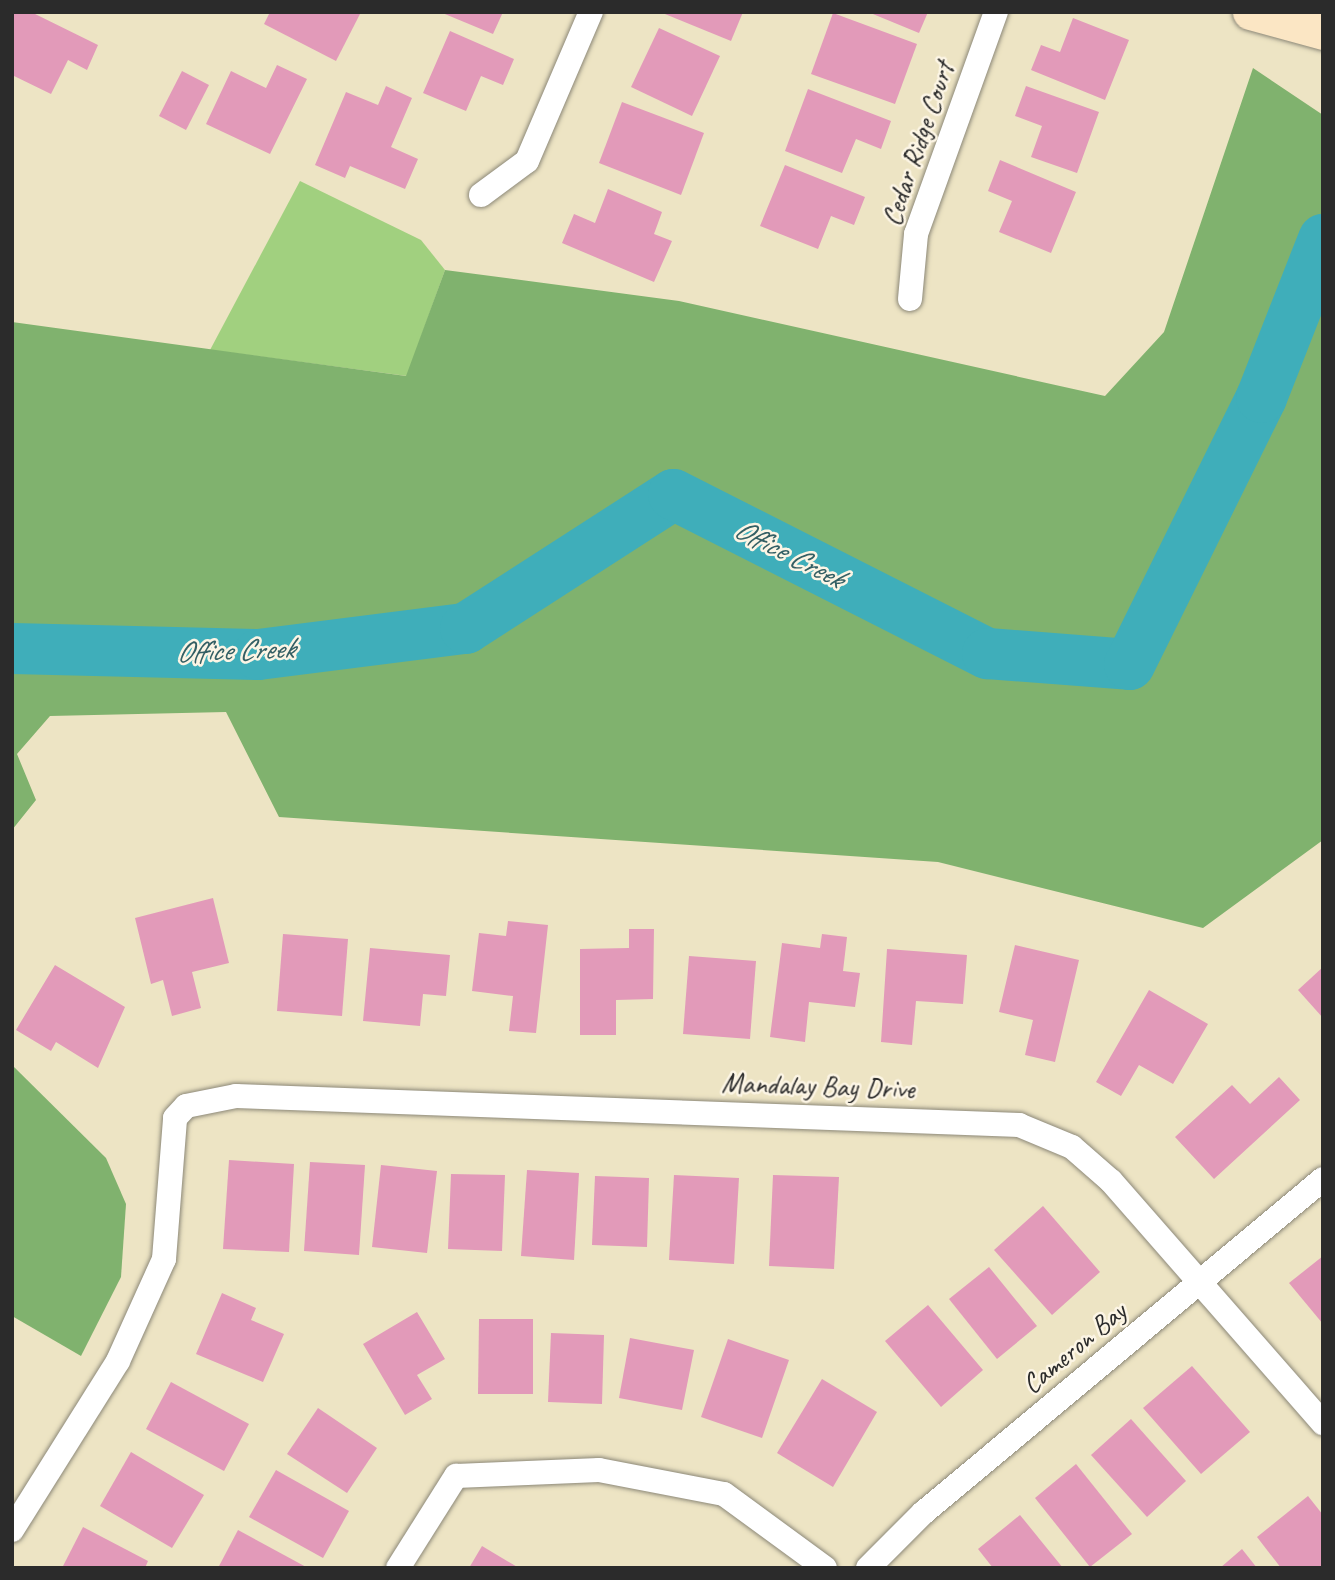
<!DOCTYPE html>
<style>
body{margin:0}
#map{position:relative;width:1335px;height:1580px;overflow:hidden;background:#ede4c4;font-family:Caveat,sans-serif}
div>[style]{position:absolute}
.green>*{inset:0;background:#a1d07f}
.forest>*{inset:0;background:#80b26e}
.river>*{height:51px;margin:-25.5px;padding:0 25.5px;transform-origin:25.5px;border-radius:25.5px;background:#3faeba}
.building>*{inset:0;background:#e29ab9}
.roads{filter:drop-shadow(0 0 2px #8c8878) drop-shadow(0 0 2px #8c8878)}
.street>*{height:24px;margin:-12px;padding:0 12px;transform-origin:12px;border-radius:12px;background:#fff}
.secondary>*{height:35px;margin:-17.5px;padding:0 17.5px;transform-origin:17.5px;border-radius:17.5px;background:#fbe6c4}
span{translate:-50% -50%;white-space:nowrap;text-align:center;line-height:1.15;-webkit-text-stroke:5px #fcf5e5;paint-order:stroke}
.street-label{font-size:28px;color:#2b2b2b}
.water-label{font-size:30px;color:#335f64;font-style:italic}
.frame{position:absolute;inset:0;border:14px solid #2b2b2b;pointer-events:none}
</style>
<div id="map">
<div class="green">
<i style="clip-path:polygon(300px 181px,421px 240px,445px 270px,407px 376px,210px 350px)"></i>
</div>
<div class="forest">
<i style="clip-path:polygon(1253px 68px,1323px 115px,1323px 840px,1203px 928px,938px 862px,279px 817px,226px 712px,50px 716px,17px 754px,36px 800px,12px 830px,12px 322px,406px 376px,445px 270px,679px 301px,1105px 396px,1164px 332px)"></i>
<i style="clip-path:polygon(12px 1065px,106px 1158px,126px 1204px,121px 1277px,81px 1356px,12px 1316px)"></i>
</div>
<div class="river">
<i style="left:12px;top:648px;width:246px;rotate:1.4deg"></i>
<i style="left:258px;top:654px;width:209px;rotate:-7.2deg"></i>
<i style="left:465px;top:628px;width:247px;rotate:-32.8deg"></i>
<i style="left:673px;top:494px;width:352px;rotate:26.9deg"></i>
<i style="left:987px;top:653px;width:142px;rotate:4.4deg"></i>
<i style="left:1129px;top:664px;width:298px;rotate:-63.7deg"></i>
<i style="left:1261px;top:397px;width:170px;rotate:-68.6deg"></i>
</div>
<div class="building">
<i style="clip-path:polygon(12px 12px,31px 12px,98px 45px,87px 70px,68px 60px,51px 94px,12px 75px)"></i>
<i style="clip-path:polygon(270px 12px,361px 12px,336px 61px,264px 24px)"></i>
<i style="clip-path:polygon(440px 12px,503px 12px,493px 34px)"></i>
<i style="clip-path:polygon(660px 12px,743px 12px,731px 41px)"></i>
<i style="clip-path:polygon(868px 12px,928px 12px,919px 33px)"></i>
<i style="clip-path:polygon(833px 13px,917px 44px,895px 104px,811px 74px)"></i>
<i style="clip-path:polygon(1073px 18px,1129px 40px,1105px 100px,1031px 70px,1041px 45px,1060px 52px)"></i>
<i style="clip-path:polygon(659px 28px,720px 56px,692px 116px,631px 87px)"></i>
<i style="clip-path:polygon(450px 31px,514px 59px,503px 85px,481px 76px,466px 111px,423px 93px)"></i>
<i style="clip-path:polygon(277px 65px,307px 79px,270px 154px,206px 124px,231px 71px,266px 88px)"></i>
<i style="clip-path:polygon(182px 71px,209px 85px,186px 130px,159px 116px)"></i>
<i style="clip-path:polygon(386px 86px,412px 98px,391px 147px,418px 159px,405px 189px,350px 166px,345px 178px,315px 165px,346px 92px,378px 105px)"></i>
<i style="clip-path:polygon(1026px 86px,1099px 112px,1077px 173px,1031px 157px,1042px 126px,1015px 116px)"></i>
<i style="clip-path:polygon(808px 89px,891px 121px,881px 149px,856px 139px,842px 173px,785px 151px)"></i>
<i style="clip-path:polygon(622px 102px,704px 133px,681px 195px,599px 163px)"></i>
<i style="clip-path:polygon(1000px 160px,1076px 192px,1051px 253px,999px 232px,1012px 201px,988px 191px)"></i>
<i style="clip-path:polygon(785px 165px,865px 197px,854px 225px,831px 216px,818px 249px,760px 226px)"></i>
<i style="clip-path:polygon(608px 189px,662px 212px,654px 234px,672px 241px,654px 282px,562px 243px,574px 214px,595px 223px)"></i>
<i style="clip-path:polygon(213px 898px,229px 963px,192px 972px,201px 1008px,172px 1016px,163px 980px,151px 984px,135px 918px)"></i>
<i style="clip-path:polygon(508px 921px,548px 925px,536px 1033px,509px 1031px,513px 996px,472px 991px,479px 933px,506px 936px)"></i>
<i style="clip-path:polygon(629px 929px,654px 929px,653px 999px,616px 1000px,616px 1035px,580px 1035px,580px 949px,629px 948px)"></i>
<i style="clip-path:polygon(283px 934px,348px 939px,342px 1016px,277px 1011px)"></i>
<i style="clip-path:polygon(822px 934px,847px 937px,843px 971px,860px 973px,855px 1007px,809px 1002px,805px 1042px,770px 1037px,782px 943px,820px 948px)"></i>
<i style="clip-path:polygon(1015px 945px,1079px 960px,1055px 1062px,1025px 1055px,1033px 1020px,999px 1012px)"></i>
<i style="clip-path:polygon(370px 948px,450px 955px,446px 996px,423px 994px,420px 1026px,363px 1021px)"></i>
<i style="clip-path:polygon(887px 949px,967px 955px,963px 1004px,916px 1001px,912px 1045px,881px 1042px)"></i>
<i style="clip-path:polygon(689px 956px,756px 961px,750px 1039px,683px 1034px)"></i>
<i style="clip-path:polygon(55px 965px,125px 1007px,98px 1068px,56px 1042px,51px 1051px,16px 1030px)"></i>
<i style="clip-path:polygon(1323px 967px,1323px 1018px,1298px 990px)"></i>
<i style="clip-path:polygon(1149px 990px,1208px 1024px,1173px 1084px,1139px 1065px,1121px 1096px,1096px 1082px)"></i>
<i style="clip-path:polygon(1279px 1077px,1300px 1100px,1214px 1179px,1175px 1137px,1232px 1085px,1250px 1104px)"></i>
<i style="clip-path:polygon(229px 1160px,294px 1164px,289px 1252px,223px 1249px)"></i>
<i style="clip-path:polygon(310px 1162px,365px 1165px,359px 1255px,304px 1251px)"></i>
<i style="clip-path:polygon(381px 1165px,437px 1171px,427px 1253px,372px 1247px)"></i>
<i style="clip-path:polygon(527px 1170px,579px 1173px,574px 1260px,521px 1256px)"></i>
<i style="clip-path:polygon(451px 1174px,505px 1175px,502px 1251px,448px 1249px)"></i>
<i style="clip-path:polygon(674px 1175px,739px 1178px,734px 1264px,669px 1260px)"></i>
<i style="clip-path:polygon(773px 1175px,839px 1177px,834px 1269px,769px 1266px)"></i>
<i style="clip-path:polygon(595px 1176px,649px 1178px,647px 1247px,592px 1245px)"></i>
<i style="clip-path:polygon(1043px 1206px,1100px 1272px,1052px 1315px,994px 1250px)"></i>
<i style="clip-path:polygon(1323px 1256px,1323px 1324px,1289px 1283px)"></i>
<i style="clip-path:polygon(989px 1267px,1037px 1326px,997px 1359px,949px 1299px)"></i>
<i style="clip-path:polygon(222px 1293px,256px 1308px,251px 1320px,284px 1334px,263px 1382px,196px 1354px)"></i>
<i style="clip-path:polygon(928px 1305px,983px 1370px,941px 1407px,885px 1341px)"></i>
<i style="clip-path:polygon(417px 1312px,445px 1359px,417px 1375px,432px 1399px,405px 1415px,363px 1344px)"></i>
<i style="clip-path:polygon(479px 1319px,533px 1319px,533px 1394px,478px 1394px)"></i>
<i style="clip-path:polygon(551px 1333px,604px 1335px,602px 1404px,548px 1402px)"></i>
<i style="clip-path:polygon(630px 1338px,694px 1350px,682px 1410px,619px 1398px)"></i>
<i style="clip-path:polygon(728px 1339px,789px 1360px,762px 1438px,701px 1417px)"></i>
<i style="clip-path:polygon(1192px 1366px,1250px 1432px,1201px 1474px,1143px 1408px)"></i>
<i style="clip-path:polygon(822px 1379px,877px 1412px,833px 1487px,777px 1453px)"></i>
<i style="clip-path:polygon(171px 1382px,249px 1424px,224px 1471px,146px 1429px)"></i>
<i style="clip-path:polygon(318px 1408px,377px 1448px,347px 1493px,287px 1454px)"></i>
<i style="clip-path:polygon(1131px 1419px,1186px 1481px,1147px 1517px,1091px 1455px)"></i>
<i style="clip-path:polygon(131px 1452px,204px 1495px,172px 1548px,100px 1506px)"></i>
<i style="clip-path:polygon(1076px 1464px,1132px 1534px,1090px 1567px,1035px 1498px)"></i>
<i style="clip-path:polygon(276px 1470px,349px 1511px,323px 1558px,249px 1517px)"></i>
<i style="clip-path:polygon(1308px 1496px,1323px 1515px,1323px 1568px,1281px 1568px,1257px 1537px)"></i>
<i style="clip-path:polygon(1020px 1515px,1063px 1568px,993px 1568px,978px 1549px)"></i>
<i style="clip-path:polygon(83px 1527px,148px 1561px,145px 1568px,62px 1568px)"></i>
<i style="clip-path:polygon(238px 1530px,308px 1568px,218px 1568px)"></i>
<i style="clip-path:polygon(482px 1546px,519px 1568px,469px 1568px)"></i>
<i style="clip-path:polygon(1242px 1549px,1257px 1568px,1220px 1568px)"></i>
</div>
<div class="roads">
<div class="street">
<i style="left:481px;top:195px;width:57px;rotate:-36.5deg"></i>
<i style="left:527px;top:161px;width:162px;rotate:-66.8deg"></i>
<i style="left:910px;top:299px;width:65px;rotate:-84.7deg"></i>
<i style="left:916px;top:234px;width:236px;rotate:-70.2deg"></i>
<i style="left:12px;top:1530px;width:199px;rotate:-57.9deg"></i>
<i style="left:118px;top:1361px;width:112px;rotate:-65.7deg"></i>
<i style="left:164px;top:1259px;width:141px;rotate:-85.5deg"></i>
<i style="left:175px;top:1118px;width:16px;rotate:-47deg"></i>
<i style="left:186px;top:1106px;width:51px;rotate:-11.3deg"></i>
<i style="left:236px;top:1096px;width:784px;rotate:2.12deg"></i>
<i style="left:1019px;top:1125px;width:57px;rotate:22.5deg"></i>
<i style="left:1072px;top:1147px;width:52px;rotate:41.1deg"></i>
<i style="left:1111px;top:1181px;width:322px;rotate:48.8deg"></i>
<i style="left:398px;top:1568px;width:109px;rotate:-57.8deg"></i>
<i style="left:456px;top:1476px;width:143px;rotate:-2.4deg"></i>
<i style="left:599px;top:1470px;width:127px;rotate:10.9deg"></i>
<i style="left:724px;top:1494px;width:125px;rotate:36.2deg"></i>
<i style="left:868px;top:1568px;width:78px;rotate:-45deg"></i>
<i style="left:923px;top:1513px;width:521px;rotate:-39.86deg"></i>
</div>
<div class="secondary">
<i style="left:1250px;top:12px;width:76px;rotate:15.3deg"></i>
</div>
</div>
<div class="street-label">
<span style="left:918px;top:144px;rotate:-71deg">Cedar Ridge Court</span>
<span style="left:818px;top:1086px;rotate:2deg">Mandalay Bay Drive</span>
<span style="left:1074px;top:1348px;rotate:-40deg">Cameron Bay</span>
</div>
<div class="water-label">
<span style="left:789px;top:553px;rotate:27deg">Office Creek</span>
<span style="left:235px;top:650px;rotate:-2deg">Office Creek</span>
</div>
<div class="frame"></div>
</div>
